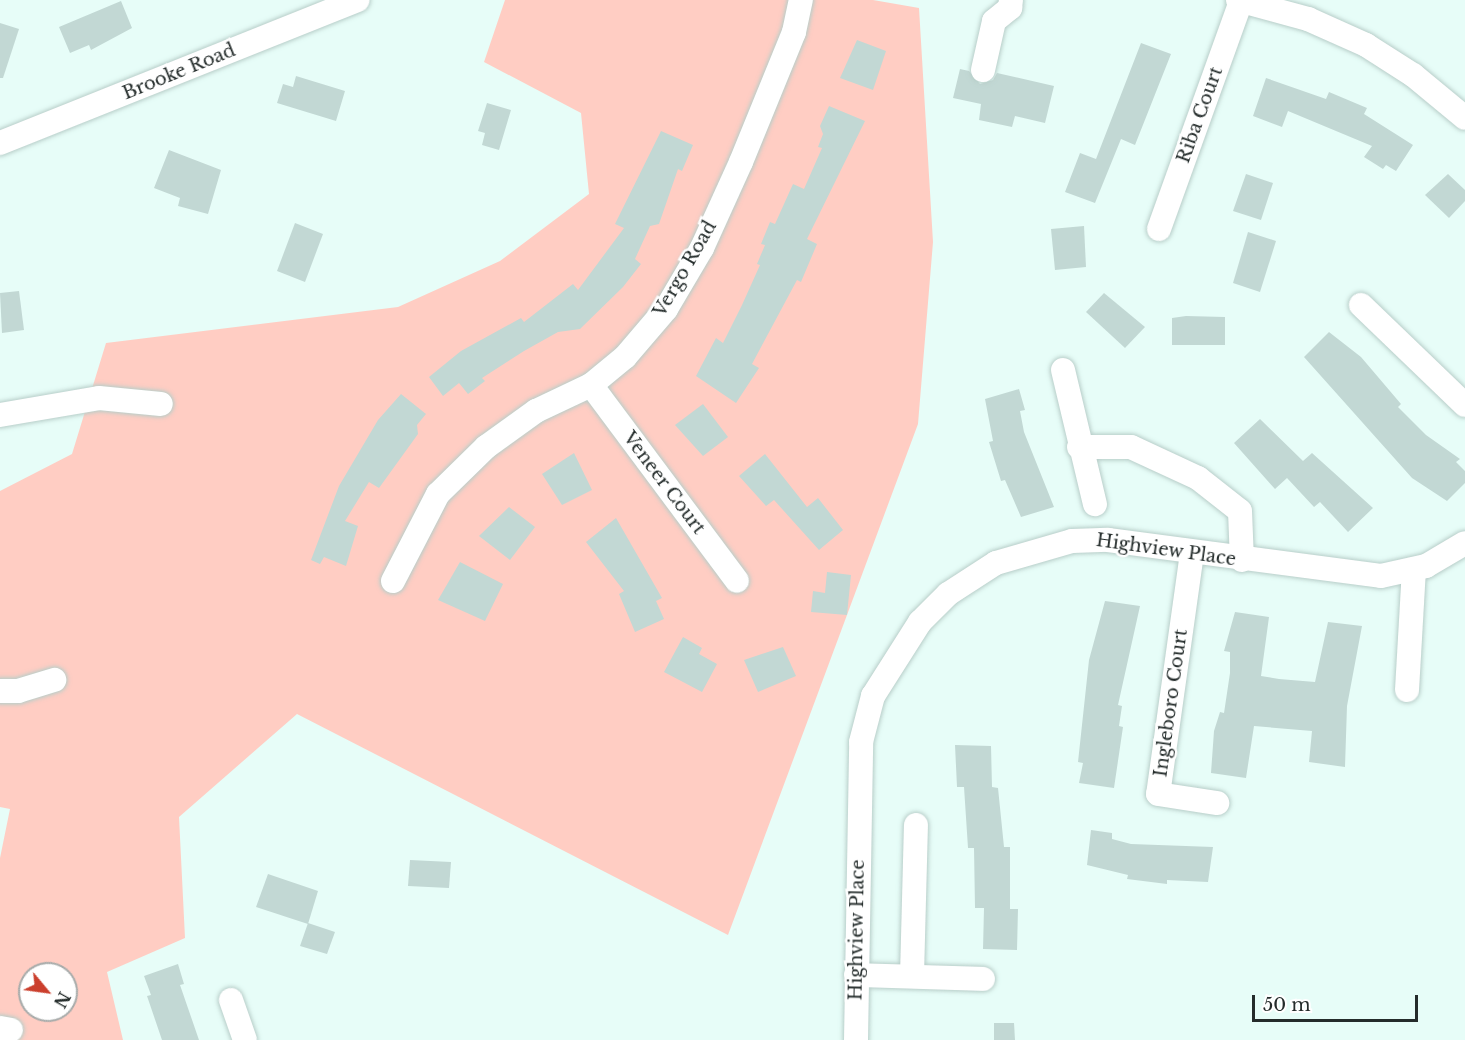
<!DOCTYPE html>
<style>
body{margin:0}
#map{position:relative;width:1465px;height:1040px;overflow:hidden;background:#e7fdf8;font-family:"Libre Baskerville",serif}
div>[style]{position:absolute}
.green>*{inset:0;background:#ffcdc3}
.building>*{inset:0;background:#c2d8d4}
.roads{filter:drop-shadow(0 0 2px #b8cec9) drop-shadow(0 0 2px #b8cec9)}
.minor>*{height:24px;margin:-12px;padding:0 12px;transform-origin:12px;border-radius:12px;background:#fff}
span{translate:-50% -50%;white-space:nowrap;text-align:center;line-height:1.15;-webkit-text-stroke:5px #fff;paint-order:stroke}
.street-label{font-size:18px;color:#242c2b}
.north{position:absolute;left:18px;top:962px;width:60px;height:60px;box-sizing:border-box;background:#fff;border:2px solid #a7abaa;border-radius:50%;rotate:119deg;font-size:16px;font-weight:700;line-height:24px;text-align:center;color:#242c2b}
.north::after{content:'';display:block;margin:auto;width:21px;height:27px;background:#cb3f2d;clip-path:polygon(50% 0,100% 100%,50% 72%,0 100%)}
.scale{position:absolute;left:1252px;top:995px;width:166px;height:27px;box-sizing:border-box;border:3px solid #242c2b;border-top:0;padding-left:8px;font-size:18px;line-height:21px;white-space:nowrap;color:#242c2b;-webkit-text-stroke:4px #fff;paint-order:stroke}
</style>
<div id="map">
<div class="green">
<i style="clip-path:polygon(evenodd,505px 0,873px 0,919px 8px,933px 242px,918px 424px,728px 935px,297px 714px,179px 817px,185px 938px,107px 972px,123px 1040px,12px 1040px,0 1030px,0 858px,10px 809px,0 807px,0 491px,72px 454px,106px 343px,398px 307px,500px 261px,589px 194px,581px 113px,484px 62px,505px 0,30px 974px,66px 974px,66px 1010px,30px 1010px,30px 974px)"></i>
</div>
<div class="building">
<i style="clip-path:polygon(121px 1px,132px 28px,91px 50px,89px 45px,70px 53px,59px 27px)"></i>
<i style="clip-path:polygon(0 23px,19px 29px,3px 78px,0 78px)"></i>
<i style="clip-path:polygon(857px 40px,886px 51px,873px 90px,840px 78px)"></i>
<i style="clip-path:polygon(1141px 43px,1171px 54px,1135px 145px,1121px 139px,1095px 203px,1065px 192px,1080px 153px,1096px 159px)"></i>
<i style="clip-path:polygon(960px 69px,969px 71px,980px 84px,993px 80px,997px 73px,1054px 86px,1045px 123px,1015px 116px,1012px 127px,979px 120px,981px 104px,953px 98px)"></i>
<i style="clip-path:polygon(296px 76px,345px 91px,336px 121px,277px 103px,283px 84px,293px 87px)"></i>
<i style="clip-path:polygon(1266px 78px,1326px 99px,1329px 92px,1367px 108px,1364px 114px,1413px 145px,1396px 171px,1386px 165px,1383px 169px,1364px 157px,1372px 146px,1288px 111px,1282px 127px,1253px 116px)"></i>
<i style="clip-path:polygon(487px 103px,511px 110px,499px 150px,482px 145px,485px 133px,478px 131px)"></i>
<i style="clip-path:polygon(829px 106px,865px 121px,807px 239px,817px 244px,801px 282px,797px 280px,752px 364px,759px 368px,736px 403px,696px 376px,716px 338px,723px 343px,742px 305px,760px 265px,757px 264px,765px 245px,761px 244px,770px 222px,775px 224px,793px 184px,804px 189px,822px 148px,818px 147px,823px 134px,820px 126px)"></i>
<i style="clip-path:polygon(661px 131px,693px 145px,682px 171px,678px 169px,659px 224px,650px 226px,635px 259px,641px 264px,623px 287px,580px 329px,558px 332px,524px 351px,482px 378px,485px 381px,468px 394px,459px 383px,443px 396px,429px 377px,461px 351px,521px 318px,524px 322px,573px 284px,578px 290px,624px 228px,615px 224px)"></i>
<i style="clip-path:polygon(169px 150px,221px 170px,208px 214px,178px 206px,180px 198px,154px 188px)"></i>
<i style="clip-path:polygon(1246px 174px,1273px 183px,1261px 220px,1233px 211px)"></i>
<i style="clip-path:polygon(1448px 174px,1465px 190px,1465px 201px,1449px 218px,1425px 195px)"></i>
<i style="clip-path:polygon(295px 223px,323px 234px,305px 282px,277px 271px)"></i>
<i style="clip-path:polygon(1084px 226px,1086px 267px,1055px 270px,1051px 229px)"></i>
<i style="clip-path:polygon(1248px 232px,1276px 241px,1260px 292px,1233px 283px)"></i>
<i style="clip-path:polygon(19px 291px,24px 330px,2px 333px,0 293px)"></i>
<i style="clip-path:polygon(1104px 293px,1145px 327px,1125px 348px,1086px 312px)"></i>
<i style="clip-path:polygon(1186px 316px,1225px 317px,1225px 345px,1172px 345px,1172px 318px)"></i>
<i style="clip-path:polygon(1329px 332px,1361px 357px,1401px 404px,1398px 407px,1426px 435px,1460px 459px,1456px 462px,1465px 471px,1465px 483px,1447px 501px,1412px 478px,1304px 357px)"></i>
<i style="clip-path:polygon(1019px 389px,1025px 410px,1020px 411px,1024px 432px,1054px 507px,1021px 517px,1005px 480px,1001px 481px,989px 442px,993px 441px,985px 399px)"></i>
<i style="clip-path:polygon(401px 394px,426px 414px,417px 425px,418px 434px,379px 488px,369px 482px,345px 521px,358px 526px,346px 566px,324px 557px,320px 564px,311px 560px,339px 486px,378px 420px)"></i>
<i style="clip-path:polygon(703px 404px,728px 437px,703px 456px,675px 425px)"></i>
<i style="clip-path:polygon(1260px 419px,1303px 461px,1312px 453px,1373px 508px,1348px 532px,1320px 502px,1314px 507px,1287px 478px,1275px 489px,1234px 443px)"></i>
<i style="clip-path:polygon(574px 453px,592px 490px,562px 505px,542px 474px)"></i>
<i style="clip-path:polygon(765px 454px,807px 507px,818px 498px,843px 530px,819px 550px,774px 500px,766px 506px,739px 476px)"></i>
<i style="clip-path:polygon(509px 507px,535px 527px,510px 560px,479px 536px)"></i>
<i style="clip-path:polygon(616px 518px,662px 598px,656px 601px,664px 619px,635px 632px,619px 594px,624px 591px,586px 542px)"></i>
<i style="clip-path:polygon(460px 562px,503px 584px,485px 621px,438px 600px)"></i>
<i style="clip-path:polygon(827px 572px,851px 575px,847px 615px,811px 612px,813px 591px,825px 593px)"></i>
<i style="clip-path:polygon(1105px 601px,1140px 606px,1118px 705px,1122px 706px,1119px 726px,1123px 727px,1114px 788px,1079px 783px,1083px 763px,1078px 762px,1089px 660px)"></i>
<i style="clip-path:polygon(1235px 612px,1269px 617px,1261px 676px,1279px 679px,1315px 682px,1328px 622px,1362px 626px,1347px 706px,1345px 767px,1309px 762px,1312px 731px,1254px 726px,1246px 778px,1211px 773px,1214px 731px,1220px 712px,1224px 713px,1230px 673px,1230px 652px,1224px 651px)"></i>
<i style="clip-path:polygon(683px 637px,702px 648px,699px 654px,717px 664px,702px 692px,664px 672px)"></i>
<i style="clip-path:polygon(783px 647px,796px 676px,758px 692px,744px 660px)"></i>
<i style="clip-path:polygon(955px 745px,991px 746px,992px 787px,998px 788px,1004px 847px,1010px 847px,1010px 909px,1018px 909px,1017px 950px,983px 949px,984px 908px,975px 908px,974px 848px,968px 848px,964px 787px,957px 787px)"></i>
<i style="clip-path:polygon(1091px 830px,1112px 833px,1112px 839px,1131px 844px,1213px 847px,1208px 882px,1167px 880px,1167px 884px,1127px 879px,1128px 875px,1087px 865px)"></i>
<i style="clip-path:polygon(410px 860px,451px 862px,449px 888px,408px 886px)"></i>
<i style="clip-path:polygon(268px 874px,318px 891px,308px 924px,256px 907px)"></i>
<i style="clip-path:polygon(308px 923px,335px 932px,327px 954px,300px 946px)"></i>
<i style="clip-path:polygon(178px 964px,184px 984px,180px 985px,199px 1040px,162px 1040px,147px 996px,151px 995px,144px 976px)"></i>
<i style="clip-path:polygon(994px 1023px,1014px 1023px,1015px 1040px,994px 1040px)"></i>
</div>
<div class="roads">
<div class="minor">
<i style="left:1238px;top:0;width:73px;rotate:15.2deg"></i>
<i style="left:1308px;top:19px;width:64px;rotate:24.1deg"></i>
<i style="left:1366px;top:45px;width:56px;rotate:32.6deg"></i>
<i style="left:1413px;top:75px;width:67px;rotate:39.6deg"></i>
<i style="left:983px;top:70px;width:50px;rotate:-77.3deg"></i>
<i style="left:994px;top:21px;width:21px;rotate:-39deg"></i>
<i style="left:1010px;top:8px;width:8px;rotate:-83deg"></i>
<i style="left:0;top:143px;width:385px;rotate:-21.8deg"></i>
<i style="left:1159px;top:229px;width:242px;rotate:-70.2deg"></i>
<i style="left:1361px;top:305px;width:144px;rotate:43.9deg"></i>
<i style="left:1063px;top:370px;width:138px;rotate:76.6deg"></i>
<i style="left:591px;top:385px;width:244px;rotate:53.3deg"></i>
<i style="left:0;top:415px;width:100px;rotate:-9.7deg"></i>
<i style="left:99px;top:398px;width:62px;rotate:5.5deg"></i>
<i style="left:1079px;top:447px;width:52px"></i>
<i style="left:1131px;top:447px;width:74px;rotate:24.8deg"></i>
<i style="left:1198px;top:478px;width:53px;rotate:38.2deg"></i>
<i style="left:1240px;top:511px;width:49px;rotate:87.7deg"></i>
<i style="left:1192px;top:553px;width:243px;rotate:98deg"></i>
<i style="left:1158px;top:794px;width:60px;rotate:8.7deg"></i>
<i style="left:393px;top:581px;width:98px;rotate:-62.7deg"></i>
<i style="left:438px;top:494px;width:67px;rotate:-44.4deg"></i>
<i style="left:486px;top:447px;width:62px;rotate:-35.8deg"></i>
<i style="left:536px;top:411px;width:61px;rotate:-25.3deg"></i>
<i style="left:591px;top:385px;width:44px;rotate:-39.5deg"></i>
<i style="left:625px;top:357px;width:63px;rotate:-49.5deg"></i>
<i style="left:666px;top:309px;width:71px;rotate:-59.5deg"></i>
<i style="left:702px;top:248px;width:94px;rotate:-65.6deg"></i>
<i style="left:741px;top:162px;width:140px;rotate:-67.8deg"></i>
<i style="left:794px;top:32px;width:33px;rotate:-78deg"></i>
<i style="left:1407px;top:690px;width:121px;rotate:-86.7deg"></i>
<i style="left:0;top:691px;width:18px"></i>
<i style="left:18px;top:691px;width:38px;rotate:-17deg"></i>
<i style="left:856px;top:975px;width:127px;rotate:1.8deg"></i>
<i style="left:912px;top:976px;width:151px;rotate:-88.5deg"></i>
<i style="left:231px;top:1000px;width:42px;rotate:70.7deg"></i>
<i style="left:0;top:1028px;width:11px;rotate:10deg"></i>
<i style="left:856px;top:1040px;width:298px;rotate:-89deg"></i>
<i style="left:861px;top:742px;width:48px;rotate:-75.4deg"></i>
<i style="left:873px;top:696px;width:88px;rotate:-57.6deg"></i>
<i style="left:920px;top:622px;width:40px;rotate:-45deg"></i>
<i style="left:948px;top:594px;width:57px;rotate:-32.9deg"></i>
<i style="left:996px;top:563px;width:79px;rotate:-16.1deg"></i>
<i style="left:1072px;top:541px;width:36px;rotate:-2deg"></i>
<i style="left:1108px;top:540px;width:275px;rotate:7.5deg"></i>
<i style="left:1381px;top:576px;width:46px;rotate:-12.5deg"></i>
<i style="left:1426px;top:566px;width:45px;rotate:-30.5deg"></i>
</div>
</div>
<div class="street-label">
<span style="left:179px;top:72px;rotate:-22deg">Brooke Road</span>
<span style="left:1200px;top:115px;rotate:-70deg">Riba Court</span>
<span style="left:685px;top:269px;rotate:-60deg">Vergo Road</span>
<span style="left:664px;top:483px;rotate:53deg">Veneer Court</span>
<span style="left:1166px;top:550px;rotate:8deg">Highview Place</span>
<span style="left:1171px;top:703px;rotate:-82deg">Ingleboro Court</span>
<span style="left:857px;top:930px;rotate:-89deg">Highview Place</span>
</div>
<div class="north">N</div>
<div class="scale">50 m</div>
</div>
